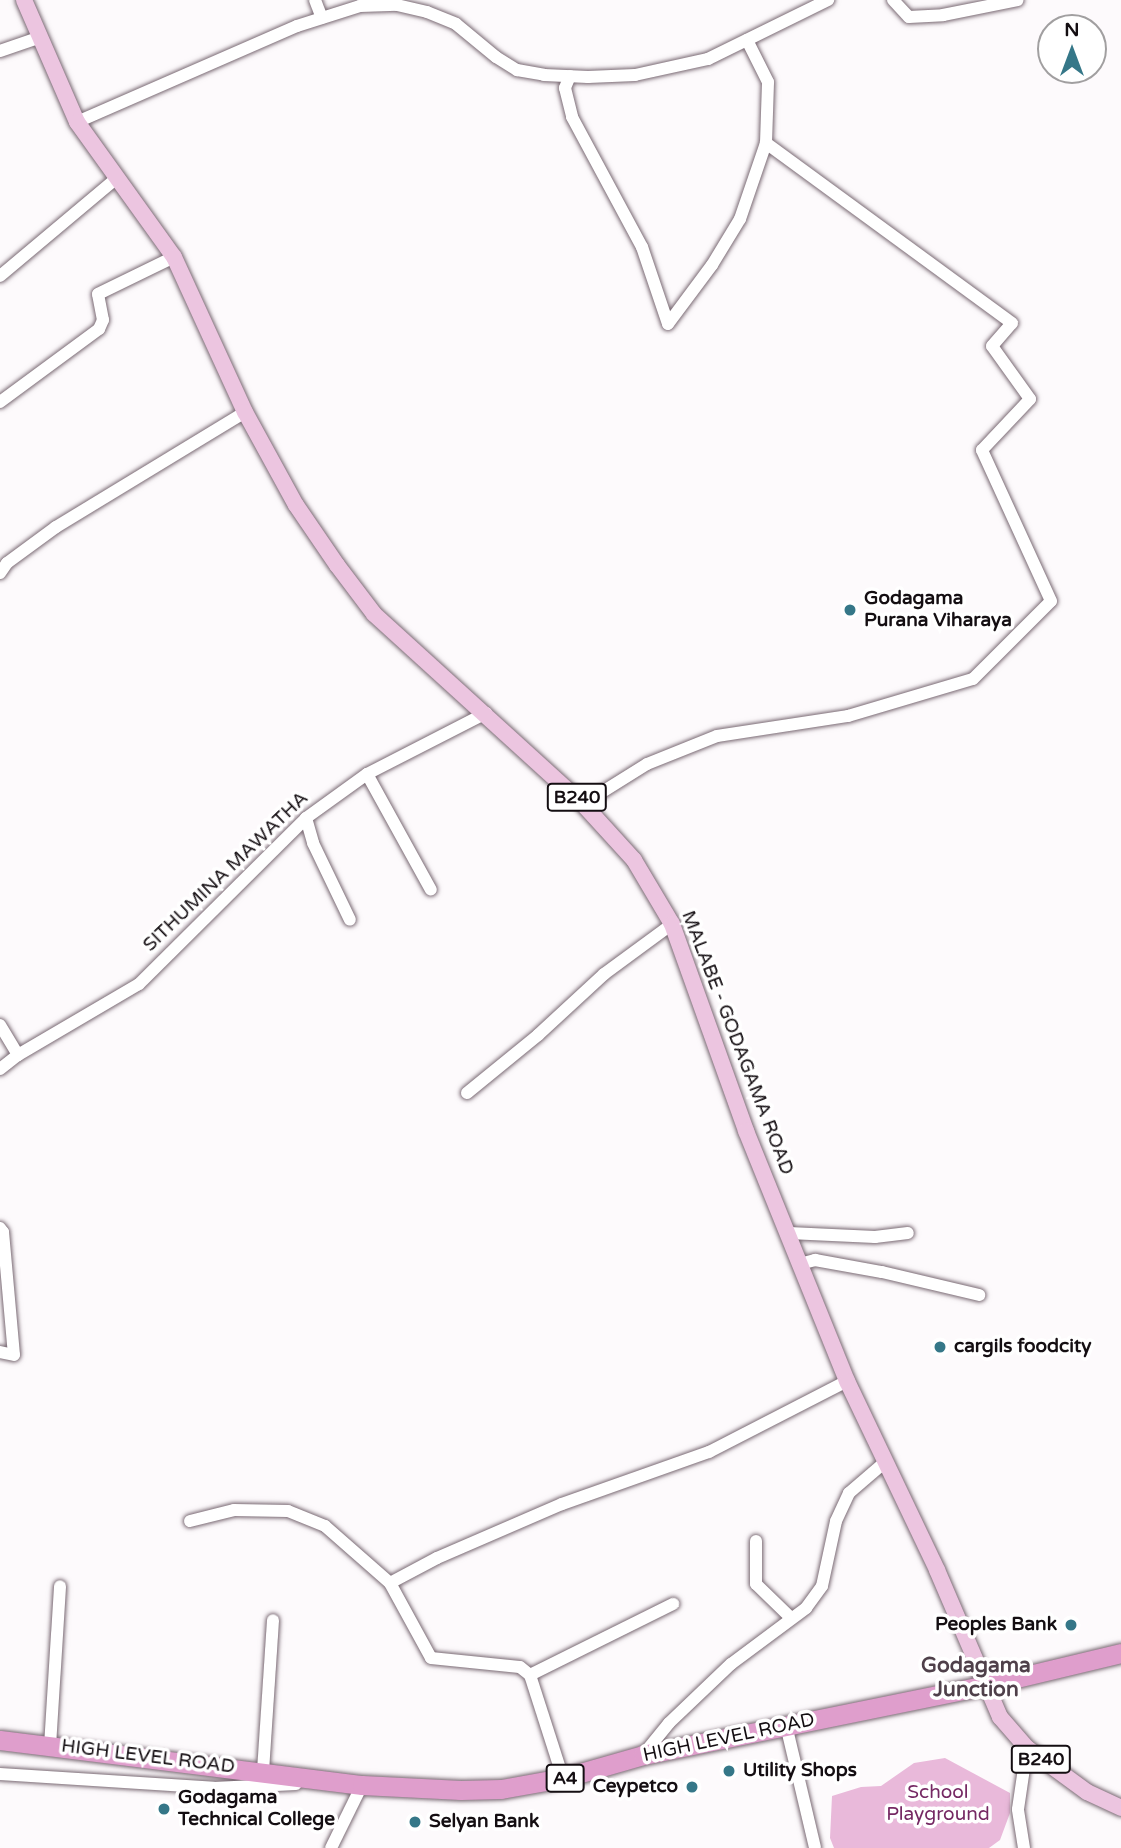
<!DOCTYPE html>
<style>
body{margin:0}
#map{position:relative;width:1121px;height:1848px;overflow:hidden;background:#fdfafc;font-family:"Varela Round",sans-serif}
div>[style]{position:absolute}
.green>*{inset:0;background:#e9b9da}
.roads{filter:drop-shadow(0 0 2px #7a6a74) drop-shadow(0 0 2px #7a6a74)}
.minor>*{height:12px;margin:-6px;padding:0 6px;transform-origin:6px;border-radius:6px;background:#fff}
.major>*{height:16px;margin:-8px;padding:0 8px;transform-origin:8px;border-radius:8px;background:#ecc5e0}
.highway>*{height:19px;margin:-9.5px;padding:0 9.5px;transform-origin:9.5px;border-radius:9.5px;background:#df9ecc}
.dots>*{width:19px;height:19px;translate:-50% -50%;box-sizing:border-box;border:4px solid #fff;border-radius:50%}
span{translate:-50% -50%;white-space:nowrap;text-align:center;line-height:1.15;-webkit-text-stroke:7px #fff;paint-order:stroke}
.shield-label span{padding:2px 5px;background:#fff;border:2px solid;border-radius:5px;-webkit-text-stroke-width:0}
.shield-label{font-size:18px;color:#140e12;font-weight:700}
.poi-label{font-size:19px;color:#140e12;font-weight:700}
.left{translate:0 -50%;text-align:left}
.right{translate:-100% -50%;text-align:right}
.street-label{font-size:19px;color:#140e12}
.park-label{font-size:19px;color:#752863}
.neighbourhood-label{font-size:21px;color:#4f404a;font-weight:700}
.north{position:absolute;left:1037px;top:14px;width:70px;height:70px;box-sizing:border-box;background:#fff;border:2px solid #a19fa0;border-radius:50%;rotate:0deg;font-size:19px;font-weight:700;line-height:28px;text-align:center;color:#140e12}
.north::after{content:'';display:block;margin:auto;width:24px;height:32px;background:#357788;clip-path:polygon(50% 0,100% 100%,50% 72%,0 100%)}
</style>
<div id="map">
<div class="green">
<i style="clip-path:polygon(945px 1758px,1010px 1793px,1010px 1813px,1000px 1840px,989px 1848px,834px 1848px,830px 1838px,832px 1796px,861px 1787px,881px 1786px,914px 1763px)"></i>
</div>
<div class="roads">
<div class="minor">
<i style="left:315px;top:0;width:19px;rotate:69deg"></i>
<i style="left:893px;top:0;width:23px;rotate:47deg"></i>
<i style="left:909px;top:17px;width:34px;rotate:-3deg"></i>
<i style="left:943px;top:15px;width:76px;rotate:-11.3deg"></i>
<i style="left:0;top:51px;width:40px;rotate:-18.9deg"></i>
<i style="left:570px;top:76px;width:13px;rotate:113deg"></i>
<i style="left:565px;top:88px;width:30px;rotate:76deg"></i>
<i style="left:572px;top:117px;width:148px;rotate:61.7deg"></i>
<i style="left:642px;top:247px;width:81px;rotate:71.3deg"></i>
<i style="left:668px;top:324px;width:74px;rotate:-53.3deg"></i>
<i style="left:712px;top:265px;width:54px;rotate:-58.7deg"></i>
<i style="left:740px;top:219px;width:80px;rotate:-71.1deg"></i>
<i style="left:77px;top:122px;width:240px;rotate:-23.6deg"></i>
<i style="left:297px;top:26px;width:66px;rotate:-17.6deg"></i>
<i style="left:360px;top:6px;width:37px;rotate:-2deg"></i>
<i style="left:397px;top:5px;width:31px;rotate:13deg"></i>
<i style="left:427px;top:12px;width:31px;rotate:22deg"></i>
<i style="left:456px;top:24px;width:52px;rotate:39.5deg"></i>
<i style="left:496px;top:57px;width:25px;rotate:32deg"></i>
<i style="left:517px;top:70px;width:27px;rotate:10deg"></i>
<i style="left:544px;top:75px;width:44px;rotate:2.6deg"></i>
<i style="left:588px;top:77px;width:47px;rotate:-2.4deg"></i>
<i style="left:635px;top:75px;width:75px;rotate:-12.4deg"></i>
<i style="left:708px;top:59px;width:134px;rotate:-26.2deg"></i>
<i style="left:0;top:276px;width:154px;rotate:-40deg"></i>
<i style="left:0;top:402px;width:123px;rotate:-36.4deg"></i>
<i style="left:99px;top:329px;width:10px;rotate:-66deg"></i>
<i style="left:103px;top:320px;width:26px;rotate:-101deg"></i>
<i style="left:98px;top:294px;width:85px;rotate:-26deg"></i>
<i style="left:0;top:573px;width:12px;rotate:-55deg"></i>
<i style="left:7px;top:563px;width:61px;rotate:-36.3deg"></i>
<i style="left:56px;top:527px;width:221px;rotate:-31.3deg"></i>
<i style="left:367px;top:774px;width:132px;rotate:61.1deg"></i>
<i style="left:583px;top:804px;width:75px;rotate:-32deg"></i>
<i style="left:647px;top:764px;width:75px;rotate:-21.8deg"></i>
<i style="left:717px;top:736px;width:133px;rotate:-8.7deg"></i>
<i style="left:848px;top:716px;width:130px;rotate:-16.5deg"></i>
<i style="left:973px;top:679px;width:110px;rotate:-45deg"></i>
<i style="left:1051px;top:601px;width:166px;rotate:-114.6deg"></i>
<i style="left:982px;top:450px;width:70px;rotate:-46.7deg"></i>
<i style="left:1030px;top:399px;width:65px;rotate:-125.6deg"></i>
<i style="left:992px;top:346px;width:30px;rotate:-49deg"></i>
<i style="left:1012px;top:323px;width:305px;rotate:-143.8deg"></i>
<i style="left:766px;top:143px;width:61px;rotate:-88.1deg"></i>
<i style="left:768px;top:82px;width:47px;rotate:-116.6deg"></i>
<i style="left:306px;top:818px;width:26px;rotate:74deg"></i>
<i style="left:313px;top:843px;width:85px;rotate:64.3deg"></i>
<i style="left:0;top:1025px;width:35px;rotate:59deg"></i>
<i style="left:0;top:1069px;width:23px;rotate:-38deg"></i>
<i style="left:18px;top:1055px;width:140px;rotate:-30.4deg"></i>
<i style="left:139px;top:984px;width:235px;rotate:-44.8deg"></i>
<i style="left:306px;top:818px;width:75px;rotate:-35.8deg"></i>
<i style="left:367px;top:774px;width:134px;rotate:-27.1deg"></i>
<i style="left:467px;top:1093px;width:92px;rotate:-39.2deg"></i>
<i style="left:538px;top:1035px;width:90px;rotate:-42.7deg"></i>
<i style="left:604px;top:974px;width:84px;rotate:-36.3deg"></i>
<i style="left:0;top:1228px;width:5px;rotate:53deg"></i>
<i style="left:3px;top:1232px;width:123px;rotate:84.9deg"></i>
<i style="left:14px;top:1355px;width:14px;rotate:-168deg"></i>
<i style="left:789px;top:1233px;width:86px;rotate:2.7deg"></i>
<i style="left:875px;top:1237px;width:33px;rotate:-7deg"></i>
<i style="left:800px;top:1264px;width:16px;rotate:-15deg"></i>
<i style="left:815px;top:1260px;width:68px;rotate:10.2deg"></i>
<i style="left:882px;top:1272px;width:100px;rotate:13.3deg"></i>
<i style="left:190px;top:1521px;width:45px;rotate:-14deg"></i>
<i style="left:234px;top:1510px;width:54px;rotate:1.1deg"></i>
<i style="left:288px;top:1511px;width:40px;rotate:22deg"></i>
<i style="left:325px;top:1526px;width:86px;rotate:41.2deg"></i>
<i style="left:390px;top:1583px;width:85px;rotate:61.3deg"></i>
<i style="left:431px;top:1658px;width:89px;rotate:5.8deg"></i>
<i style="left:520px;top:1667px;width:13px;rotate:39deg"></i>
<i style="left:530px;top:1675px;width:108px;rotate:72.2deg"></i>
<i style="left:756px;top:1541px;width:43px;rotate:90deg"></i>
<i style="left:756px;top:1584px;width:47px;rotate:44.1deg"></i>
<i style="left:390px;top:1583px;width:53px;rotate:-28deg"></i>
<i style="left:437px;top:1558px;width:136px;rotate:-23.4deg"></i>
<i style="left:562px;top:1504px;width:156px;rotate:-19.5deg"></i>
<i style="left:709px;top:1452px;width:155px;rotate:-27.2deg"></i>
<i style="left:530px;top:1675px;width:160px;rotate:-26.4deg"></i>
<i style="left:786px;top:1725px;width:126px;rotate:76.7deg"></i>
<i style="left:50px;top:1746px;width:160px;rotate:-86.4deg"></i>
<i style="left:643px;top:1755px;width:41px;rotate:-50.9deg"></i>
<i style="left:669px;top:1723px;width:86px;rotate:-43.6deg"></i>
<i style="left:731px;top:1664px;width:94px;rotate:-36.7deg"></i>
<i style="left:806px;top:1608px;width:27px;rotate:-54deg"></i>
<i style="left:822px;top:1586px;width:66px;rotate:-77.8deg"></i>
<i style="left:836px;top:1521px;width:31px;rotate:-65deg"></i>
<i style="left:849px;top:1493px;width:48px;rotate:-40.7deg"></i>
<i style="left:263px;top:1771px;width:151px;rotate:-86.2deg"></i>
<i style="left:0;top:1774px;width:214px;rotate:3.7deg"></i>
<i style="left:214px;top:1788px;width:82px;rotate:-2.8deg"></i>
<i style="left:331px;top:1848px;width:70px;rotate:-63.8deg"></i>
<i style="left:1024px;top:1848px;width:39px;rotate:-99deg"></i>
<i style="left:1018px;top:1809px;width:62px;rotate:-81.6deg"></i>
</div>
<div class="major">
<i style="left:24px;top:0;width:133px;rotate:66.5deg"></i>
<i style="left:77px;top:122px;width:166px;rotate:54.3deg"></i>
<i style="left:174px;top:257px;width:170px;rotate:65.4deg"></i>
<i style="left:245px;top:412px;width:106px;rotate:61.3deg"></i>
<i style="left:296px;top:505px;width:73px;rotate:55.7deg"></i>
<i style="left:337px;top:565px;width:61px;rotate:52.9deg"></i>
<i style="left:374px;top:614px;width:282px;rotate:42.3deg"></i>
<i style="left:583px;top:804px;width:76px;rotate:47.7deg"></i>
<i style="left:634px;top:860px;width:74px;rotate:59.3deg"></i>
<i style="left:672px;top:924px;width:220px;rotate:70.3deg"></i>
<i style="left:746px;top:1131px;width:270px;rotate:68deg"></i>
<i style="left:847px;top:1381px;width:209px;rotate:64.5deg"></i>
<i style="left:937px;top:1570px;width:160px;rotate:66.8deg"></i>
<i style="left:1000px;top:1717px;width:41px;rotate:48.9deg"></i>
<i style="left:1027px;top:1748px;width:74px;rotate:36.3deg"></i>
<i style="left:1087px;top:1792px;width:38px;rotate:25deg"></i>
</div>
<div class="highway">
<i style="left:0;top:1740px;width:365px;rotate:7.1deg"></i>
<i style="left:362px;top:1785px;width:99px;rotate:2.9deg"></i>
<i style="left:461px;top:1790px;width:40px;rotate:-1.4deg"></i>
<i style="left:501px;top:1789px;width:63px;rotate:-10.1deg"></i>
<i style="left:563px;top:1778px;width:83px;rotate:-16deg"></i>
<i style="left:643px;top:1755px;width:351px;rotate:-11.5deg"></i>
<i style="left:987px;top:1685px;width:138px;rotate:-13.4deg"></i>
</div>
</div>
<div class="dots">
<i style="left:850px;top:610px;background:#357788"></i>
<i style="left:940px;top:1347px;background:#357788"></i>
<i style="left:1071px;top:1625px;background:#357788"></i>
<i style="left:729px;top:1771px;background:#357788"></i>
<i style="left:692px;top:1787px;background:#357788"></i>
<i style="left:164px;top:1809px;background:#357788"></i>
<i style="left:415px;top:1822px;background:#357788"></i>
</div>
<div class="shield-label">
<span style="left:577px;top:797px">B240</span>
<span style="left:1041px;top:1759px">B240</span>
<span style="left:565px;top:1778px">A4</span>
</div>
<div class="poi-label">
<span class="left" style="left:864px;top:610px">Godagama<br>Purana Viharaya</span>
<span class="left" style="left:954px;top:1347px">cargils foodcity</span>
<span class="right" style="left:1057px;top:1625px">Peoples Bank</span>
<span class="left" style="left:743px;top:1771px">Utility Shops</span>
<span class="right" style="left:678px;top:1787px">Ceypetco</span>
<span class="left" style="left:178px;top:1809px">Godagama<br>Technical College</span>
<span class="left" style="left:429px;top:1822px">Selyan Bank</span>
</div>
<div class="street-label">
<span style="left:226px;top:872px;rotate:-44deg">SITHUMINA MAWATHA</span>
<span style="left:737px;top:1043px;rotate:69deg">MALABE - GODAGAMA ROAD</span>
<span style="left:729px;top:1738px;rotate:-12deg">HIGH LEVEL ROAD</span>
<span style="left:148px;top:1757px;rotate:7deg">HIGH LEVEL ROAD</span>
</div>
<div class="park-label">
<span style="left:938px;top:1804px">School<br>Playground</span>
</div>
<div class="neighbourhood-label">
<span style="left:976px;top:1678px">Godagama<br>Junction</span>
</div>
<div class="north">N</div>
</div>
